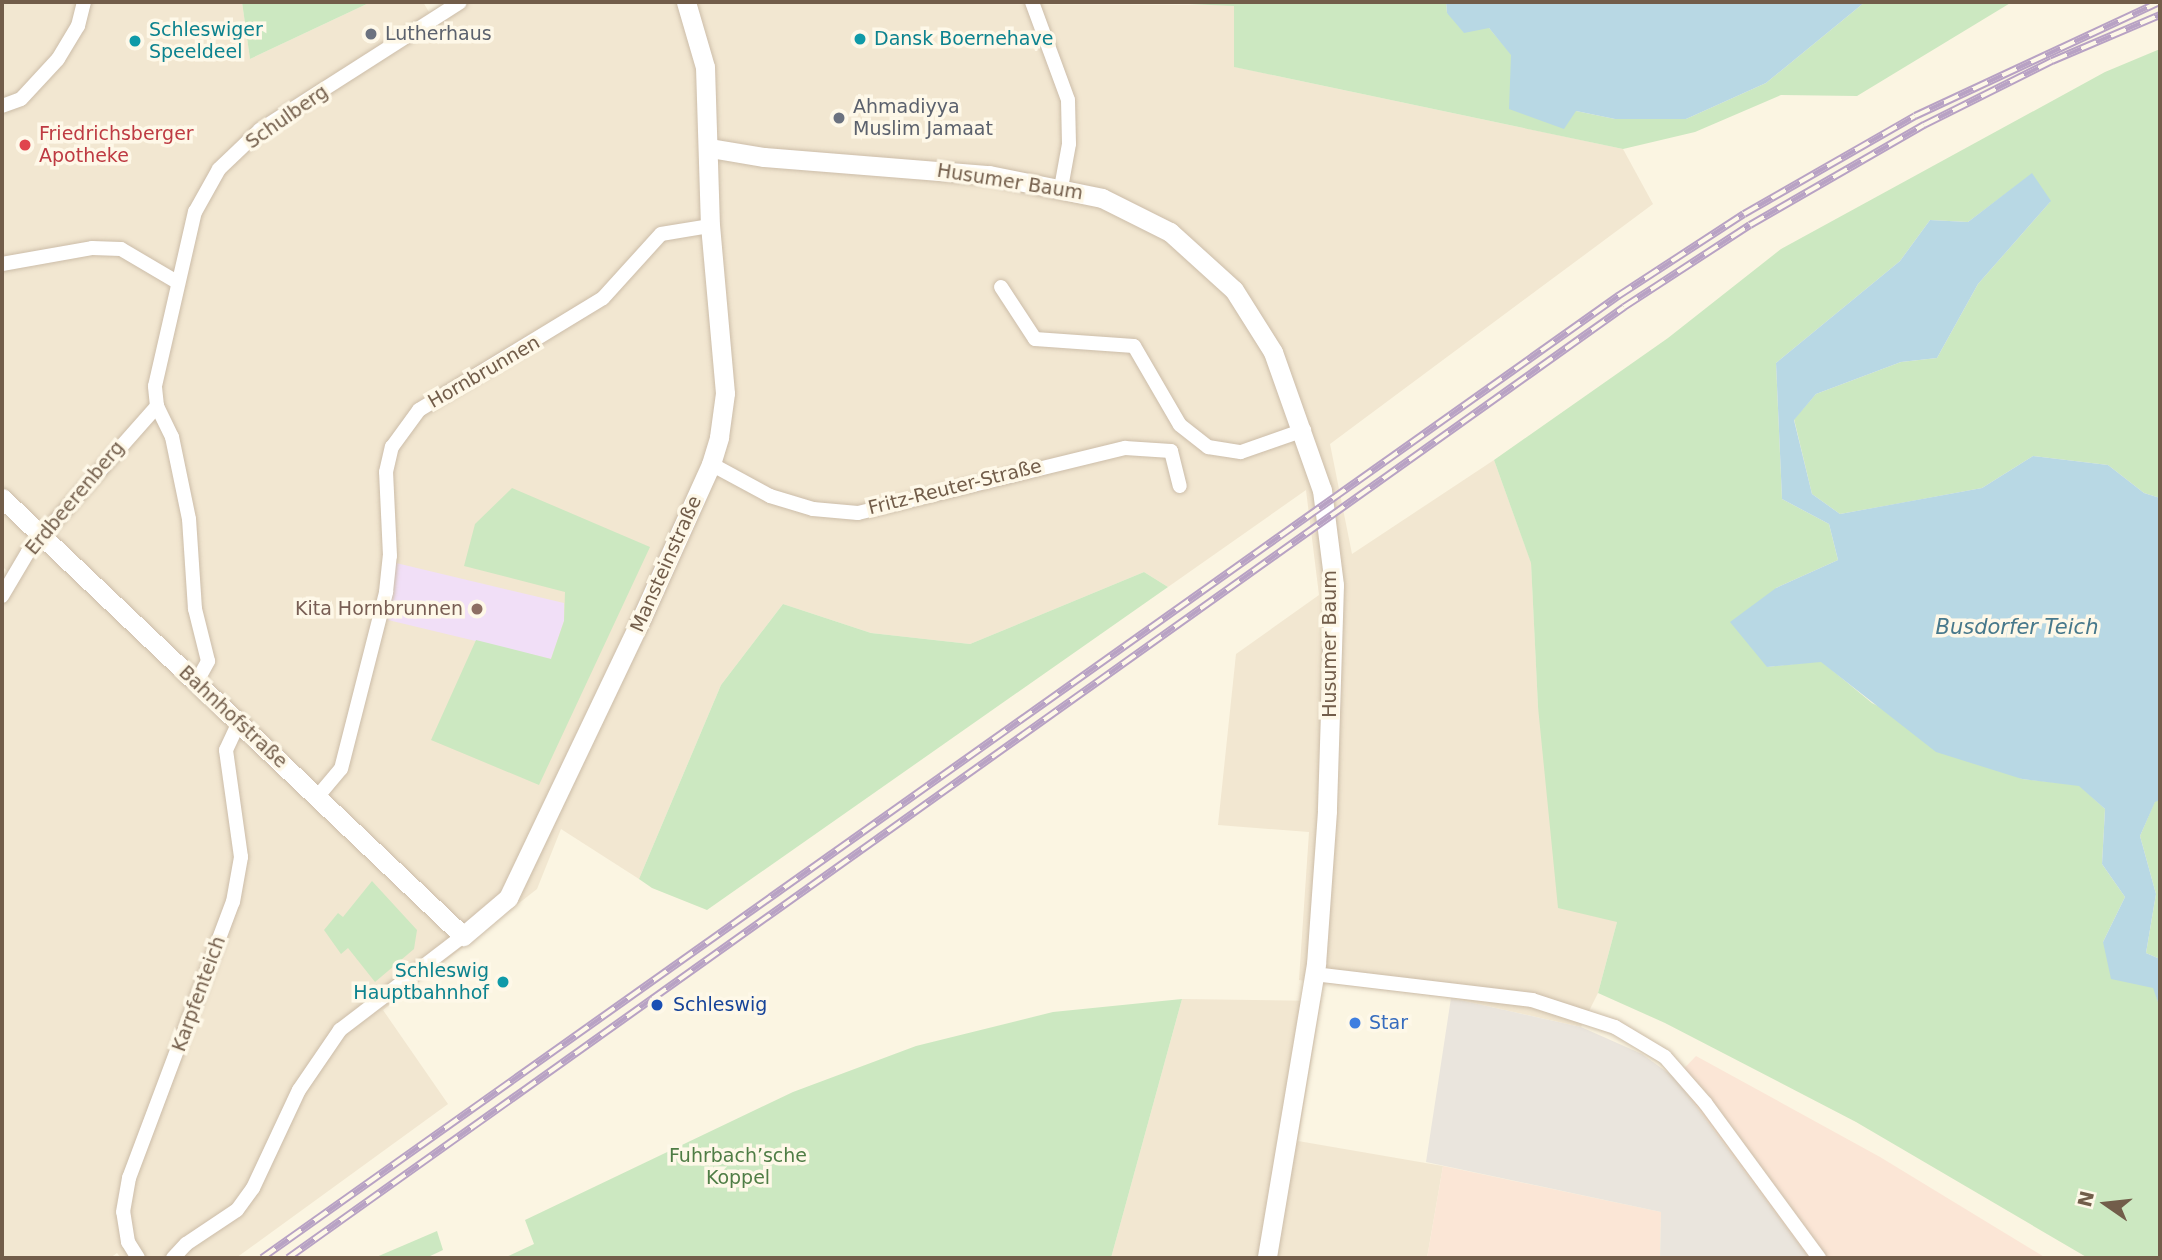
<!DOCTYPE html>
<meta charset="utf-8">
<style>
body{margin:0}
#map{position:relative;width:2162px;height:1260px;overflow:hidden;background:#fbf5e2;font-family:"DejaVu Sans",sans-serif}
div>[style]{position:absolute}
.residential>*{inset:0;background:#f2e7d1}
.commercial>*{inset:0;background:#fbe6d6}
.industrial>*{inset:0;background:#eae5dd}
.education>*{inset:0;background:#f1dff7}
.green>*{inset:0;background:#cce8c1}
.water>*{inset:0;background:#b8d8e4}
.roads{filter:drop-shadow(0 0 2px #ccbda9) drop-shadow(0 0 2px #ccbda9)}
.street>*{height:14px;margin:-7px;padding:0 7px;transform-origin:7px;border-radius:7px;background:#fff}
.secondary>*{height:19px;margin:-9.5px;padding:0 9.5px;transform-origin:9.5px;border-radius:9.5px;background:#fff}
.rail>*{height:8px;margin-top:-4px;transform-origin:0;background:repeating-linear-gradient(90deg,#fef8e8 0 16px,#b8a2c4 0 32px);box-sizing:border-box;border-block:2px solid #b8a2c4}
.dots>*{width:19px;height:19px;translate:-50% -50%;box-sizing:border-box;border:4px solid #fef8e8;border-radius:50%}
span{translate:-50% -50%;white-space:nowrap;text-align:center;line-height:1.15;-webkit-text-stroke:7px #fef8e8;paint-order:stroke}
.culture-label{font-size:19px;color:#0d838f}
.left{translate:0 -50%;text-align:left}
.right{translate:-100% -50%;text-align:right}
.worship-label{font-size:19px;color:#5b616d}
.street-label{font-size:19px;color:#725d4a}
.health-label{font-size:19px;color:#be3a42}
.education-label{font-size:19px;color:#785e54}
.transit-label{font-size:19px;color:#164399}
.shop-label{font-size:19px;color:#366cbe}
.park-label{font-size:19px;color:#4f7d45}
.water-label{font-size:21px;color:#47788b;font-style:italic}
.frame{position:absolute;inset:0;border:4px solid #725d4a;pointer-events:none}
.north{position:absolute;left:2071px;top:1169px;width:70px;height:70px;-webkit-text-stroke:5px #fef8e8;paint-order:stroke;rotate:284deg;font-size:19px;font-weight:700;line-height:28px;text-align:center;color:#725d4a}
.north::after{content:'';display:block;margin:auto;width:24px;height:32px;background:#725d4a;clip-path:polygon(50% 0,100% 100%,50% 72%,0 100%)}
</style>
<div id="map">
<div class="residential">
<i style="clip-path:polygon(2px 2px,242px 2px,250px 59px,371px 2px,423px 2px,429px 12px,449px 2px,1234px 5px,1235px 67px,1623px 149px,1653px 204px,1330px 444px,1352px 554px,1494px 460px,1531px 562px,1538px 707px,1617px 922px,1598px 993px,1581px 1027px,1451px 998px,1299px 980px,1309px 832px,1218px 825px,1236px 654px,1319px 595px,1306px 490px,1168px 587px,1144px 572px,970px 644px,871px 633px,783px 604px,721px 685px,639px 879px,561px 829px,537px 889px,383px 1010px,448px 1104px,236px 1258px,121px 1258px,117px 1253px,110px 1258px,2px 1258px,2px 589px,9px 573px,2px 566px)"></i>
<i style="clip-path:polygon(1182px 999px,1321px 1001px,1298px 1141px,1443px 1166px,1427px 1258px,1111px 1258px)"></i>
</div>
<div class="commercial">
<i style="clip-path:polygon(1696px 1056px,1880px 1157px,2046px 1258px,1809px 1258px,1675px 1078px)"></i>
<i style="clip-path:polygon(1443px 1166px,1661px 1212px,1660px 1258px,1427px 1258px)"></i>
</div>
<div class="industrial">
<i style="clip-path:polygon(1451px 998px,1581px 1027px,1642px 1054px,1675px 1078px,1809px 1258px,1660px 1258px,1661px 1212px,1426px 1162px)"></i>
</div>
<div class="education">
<i style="clip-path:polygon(396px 563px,564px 603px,564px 621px,551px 659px,388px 620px)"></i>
</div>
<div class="green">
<i style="clip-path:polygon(242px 2px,371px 2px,250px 59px)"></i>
<i style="clip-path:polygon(1446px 2px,1447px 13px,1489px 28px,1512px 55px,1576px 111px,1615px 119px,1686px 119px,1766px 83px,1865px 2px,2012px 2px,1857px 96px,1781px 95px,1695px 132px,1623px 149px,1234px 67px,1234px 6px,1166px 3px)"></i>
<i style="clip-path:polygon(2160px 49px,2160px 498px,2144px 493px,2108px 465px,2033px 456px,1982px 488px,1901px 503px,1840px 514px,1812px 494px,1794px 419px,1816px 394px,1901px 362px,1937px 358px,1978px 284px,2050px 202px,2032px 174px,1968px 222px,1930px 220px,1900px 261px,1776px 363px,1782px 499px,1829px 524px,1838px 560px,1776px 588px,1767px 667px,1821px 661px,1872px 703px,2022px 779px,2079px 785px,2105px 809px,2102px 864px,2125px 897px,2103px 942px,2154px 988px,2160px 1008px,2160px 1258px,2088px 1258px,1856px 1122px,1665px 1023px,1598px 993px,1617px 922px,1558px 908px,1538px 707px,1531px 563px,1494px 460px,1668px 338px,1781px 249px,2105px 72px)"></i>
<i style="clip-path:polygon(512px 488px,650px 547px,539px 785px,431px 740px,476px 640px,551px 659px,564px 621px,565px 592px,464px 566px,475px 524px)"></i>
<i style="clip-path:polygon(1144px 572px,1168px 587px,707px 910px,652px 888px,639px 879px,721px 685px,783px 604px,871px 633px,970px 644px)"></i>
<i style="clip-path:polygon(2160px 800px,2160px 959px,2146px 953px,2156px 894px,2140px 836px,2155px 801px)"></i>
<i style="clip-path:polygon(372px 881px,417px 930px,414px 949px,375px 982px,348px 948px,341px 954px,324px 930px,338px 913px,343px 917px)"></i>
<i style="clip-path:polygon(1182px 999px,1111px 1258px,504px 1258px,534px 1244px,525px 1220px,793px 1092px,916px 1046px,1053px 1012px)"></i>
<i style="clip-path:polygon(437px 1231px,443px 1250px,426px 1258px,374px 1258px)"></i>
</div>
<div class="water">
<i style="clip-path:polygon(1446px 2px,1865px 2px,1766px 83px,1686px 119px,1615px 119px,1576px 111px,1564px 129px,1509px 109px,1511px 55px,1489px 28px,1464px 33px,1447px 13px)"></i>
<i style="clip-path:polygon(2032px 173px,2051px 201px,1978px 284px,1937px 358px,1901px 362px,1816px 394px,1794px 420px,1812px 494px,1840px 514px,1982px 488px,2033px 456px,2108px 465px,2144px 493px,2160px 498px,2160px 800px,2155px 802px,2140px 836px,2156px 894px,2146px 953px,2160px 959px,2160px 1008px,2153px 988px,2111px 979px,2103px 942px,2125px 897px,2102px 864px,2105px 809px,2079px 786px,2022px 779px,1936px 752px,1821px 662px,1767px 667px,1730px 622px,1776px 588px,1838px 560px,1829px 524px,1782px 499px,1776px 363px,1900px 261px,1930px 220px,1968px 222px)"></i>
</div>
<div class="roads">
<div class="street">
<i style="left:1032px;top:2px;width:104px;rotate:69.8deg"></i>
<i style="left:1068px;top:100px;width:44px;rotate:88.7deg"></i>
<i style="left:1069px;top:144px;width:45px;rotate:100.3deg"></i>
<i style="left:2px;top:106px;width:20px;rotate:-20deg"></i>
<i style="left:21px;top:99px;width:54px;rotate:-47.2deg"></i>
<i style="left:58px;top:59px;width:39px;rotate:-59deg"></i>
<i style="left:78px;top:26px;width:25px;rotate:-76deg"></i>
<i style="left:2px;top:264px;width:91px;rotate:-10.1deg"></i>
<i style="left:92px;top:248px;width:29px;rotate:2deg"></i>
<i style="left:121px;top:249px;width:65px;rotate:30.5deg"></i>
<i style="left:1001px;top:287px;width:62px;rotate:56.8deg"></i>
<i style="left:1035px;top:339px;width:99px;rotate:4deg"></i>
<i style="left:1134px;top:346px;width:91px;rotate:59.8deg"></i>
<i style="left:1180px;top:425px;width:36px;rotate:38deg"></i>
<i style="left:1208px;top:447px;width:33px;rotate:9deg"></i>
<i style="left:1241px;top:452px;width:67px;rotate:-19.2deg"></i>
<i style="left:711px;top:464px;width:67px;rotate:28.5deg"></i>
<i style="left:770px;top:496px;width:45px;rotate:16.8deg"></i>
<i style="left:813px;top:509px;width:45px;rotate:5.1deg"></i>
<i style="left:858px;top:513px;width:275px;rotate:-13.7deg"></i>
<i style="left:1125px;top:448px;width:46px;rotate:3.7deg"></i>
<i style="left:1171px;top:451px;width:36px;rotate:76deg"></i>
<i style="left:2px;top:596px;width:51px;rotate:-59.4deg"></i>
<i style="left:28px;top:552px;width:195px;rotate:-48.5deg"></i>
<i style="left:196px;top:683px;width:25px;rotate:-61deg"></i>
<i style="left:208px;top:661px;width:54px;rotate:-104deg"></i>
<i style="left:195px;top:609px;width:90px;rotate:-93.8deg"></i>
<i style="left:189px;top:519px;width:84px;rotate:-101.7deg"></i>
<i style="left:172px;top:437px;width:34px;rotate:-116deg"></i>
<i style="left:157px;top:406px;width:20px;rotate:-96deg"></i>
<i style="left:155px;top:386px;width:179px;rotate:-77.1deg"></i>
<i style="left:195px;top:212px;width:49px;rotate:-60.8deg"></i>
<i style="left:219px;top:169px;width:57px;rotate:-43.6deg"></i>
<i style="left:260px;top:130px;width:237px;rotate:-32.6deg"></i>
<i style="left:318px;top:796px;width:35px;rotate:-50deg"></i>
<i style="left:341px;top:769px;width:183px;rotate:-75.7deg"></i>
<i style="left:386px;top:592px;width:36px;rotate:-84deg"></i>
<i style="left:390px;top:556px;width:84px;rotate:-92.7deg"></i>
<i style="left:386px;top:472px;width:26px;rotate:-77deg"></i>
<i style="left:392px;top:447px;width:46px;rotate:-53.9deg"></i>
<i style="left:419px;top:410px;width:215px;rotate:-31.3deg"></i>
<i style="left:603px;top:298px;width:86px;rotate:-47.8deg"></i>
<i style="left:661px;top:234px;width:50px;rotate:-9.3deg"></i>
<i style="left:1314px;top:974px;width:220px;rotate:6.8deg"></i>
<i style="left:1532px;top:1000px;width:87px;rotate:18deg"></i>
<i style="left:1615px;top:1027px;width:58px;rotate:31deg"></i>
<i style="left:1665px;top:1057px;width:62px;rotate:48.9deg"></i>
<i style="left:1706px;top:1104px;width:191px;rotate:53.7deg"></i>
<i style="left:138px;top:1258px;width:19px;rotate:-122deg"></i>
<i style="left:128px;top:1242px;width:30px;rotate:-99deg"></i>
<i style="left:123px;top:1212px;width:35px;rotate:-80deg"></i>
<i style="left:129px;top:1178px;width:295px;rotate:-69.4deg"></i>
<i style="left:233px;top:902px;width:46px;rotate:-79.9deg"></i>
<i style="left:241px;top:857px;width:108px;rotate:-98deg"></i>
<i style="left:226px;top:750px;width:29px;rotate:-65deg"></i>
<i style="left:173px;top:1258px;width:19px;rotate:-47deg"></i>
<i style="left:186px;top:1244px;width:61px;rotate:-33.7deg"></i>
<i style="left:237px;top:1210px;width:27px;rotate:-54deg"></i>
<i style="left:253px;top:1188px;width:108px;rotate:-64.9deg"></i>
<i style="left:299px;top:1090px;width:73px;rotate:-55.7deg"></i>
<i style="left:340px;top:1030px;width:155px;rotate:-37.4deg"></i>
</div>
<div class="secondary">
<i style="left:710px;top:148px;width:55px;rotate:9.5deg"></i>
<i style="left:764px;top:157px;width:226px;rotate:4.6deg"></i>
<i style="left:989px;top:175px;width:115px;rotate:11.5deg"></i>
<i style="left:1102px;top:198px;width:76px;rotate:26.6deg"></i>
<i style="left:1170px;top:232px;width:86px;rotate:42.2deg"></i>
<i style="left:1234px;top:290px;width:73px;rotate:57.8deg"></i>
<i style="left:1273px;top:352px;width:146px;rotate:70.5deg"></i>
<i style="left:1322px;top:490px;width:96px;rotate:82.8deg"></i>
<i style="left:1334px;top:585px;width:226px;rotate:91.8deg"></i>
<i style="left:1327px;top:811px;width:153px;rotate:94.1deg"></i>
<i style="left:1316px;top:964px;width:298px;rotate:99.5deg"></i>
<i style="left:2px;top:498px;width:636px;rotate:43.53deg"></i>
<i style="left:463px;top:936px;width:59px;rotate:-40.2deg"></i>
<i style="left:508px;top:898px;width:311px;rotate:-64.5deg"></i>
<i style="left:642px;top:617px;width:168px;rotate:-65.7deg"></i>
<i style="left:711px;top:464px;width:28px;rotate:-73deg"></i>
<i style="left:719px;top:437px;width:44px;rotate:-82.2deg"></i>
<i style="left:725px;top:393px;width:168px;rotate:-95.1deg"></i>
<i style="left:710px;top:226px;width:159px;rotate:-91.8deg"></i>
<i style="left:705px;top:67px;width:68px;rotate:-106.3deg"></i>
</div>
</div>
<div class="rail">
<i style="left:262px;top:1258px;width:1663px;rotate:-35.35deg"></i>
<i style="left:1618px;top:296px;width:150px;rotate:-33.1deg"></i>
<i style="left:1744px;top:214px;width:197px;rotate:-29.8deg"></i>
<i style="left:1915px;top:116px;width:270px;rotate:-25deg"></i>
<i style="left:288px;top:1258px;width:1640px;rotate:-35.44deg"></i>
<i style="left:1624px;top:307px;width:150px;rotate:-33.1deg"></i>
<i style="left:1750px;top:225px;width:201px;rotate:-29.9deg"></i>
<i style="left:1924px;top:125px;width:143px;rotate:-26.6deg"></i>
<i style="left:2052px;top:61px;width:117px;rotate:-23.1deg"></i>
</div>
<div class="dots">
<i style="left:371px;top:34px;background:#6b7280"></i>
<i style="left:860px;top:39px;background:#0f9aa8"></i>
<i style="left:135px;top:41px;background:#0f9aa8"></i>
<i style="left:839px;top:118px;background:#6b7280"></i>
<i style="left:25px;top:145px;background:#e0444e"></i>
<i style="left:477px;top:609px;background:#8d6e63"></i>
<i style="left:503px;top:982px;background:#0f9aa8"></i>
<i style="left:657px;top:1005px;background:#1a4fb4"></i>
<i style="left:1355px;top:1023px;background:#3f7fe0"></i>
</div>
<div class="culture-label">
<span class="left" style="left:149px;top:41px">Schleswiger<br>Speeldeel</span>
<span class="left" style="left:874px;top:39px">Dansk Boernehave</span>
<span class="right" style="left:489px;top:982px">Schleswig<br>Hauptbahnhof</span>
</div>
<div class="worship-label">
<span class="left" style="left:385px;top:34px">Lutherhaus</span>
<span class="left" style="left:853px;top:118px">Ahmadiyya<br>Muslim Jamaat</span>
</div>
<div class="street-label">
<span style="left:287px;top:117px;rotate:-35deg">Schulberg</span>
<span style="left:1010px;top:182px;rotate:9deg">Husumer Baum</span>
<span style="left:484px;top:372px;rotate:-30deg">Hornbrunnen</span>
<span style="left:955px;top:487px;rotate:-14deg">Fritz-Reuter-Straße</span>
<span style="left:75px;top:498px;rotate:-50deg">Erdbeerenberg</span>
<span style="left:666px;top:564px;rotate:-66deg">Mansteinstraße</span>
<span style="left:1330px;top:644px;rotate:-90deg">Husumer Baum</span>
<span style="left:233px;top:717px;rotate:43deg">Bahnhofstraße</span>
<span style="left:199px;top:994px;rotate:-70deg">Karpfenteich</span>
</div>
<div class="health-label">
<span class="left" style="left:39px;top:145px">Friedrichsberger<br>Apotheke</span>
</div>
<div class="education-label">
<span class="right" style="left:463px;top:609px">Kita Hornbrunnen</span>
</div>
<div class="transit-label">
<span class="left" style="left:673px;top:1005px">Schleswig</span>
</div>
<div class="shop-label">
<span class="left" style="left:1369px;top:1023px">Star</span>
</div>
<div class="park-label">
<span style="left:738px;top:1167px">Fuhrbach’sche<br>Koppel</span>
</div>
<div class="water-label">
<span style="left:2017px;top:627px">Busdorfer Teich</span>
</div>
<div class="frame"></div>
<div class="north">N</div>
</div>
